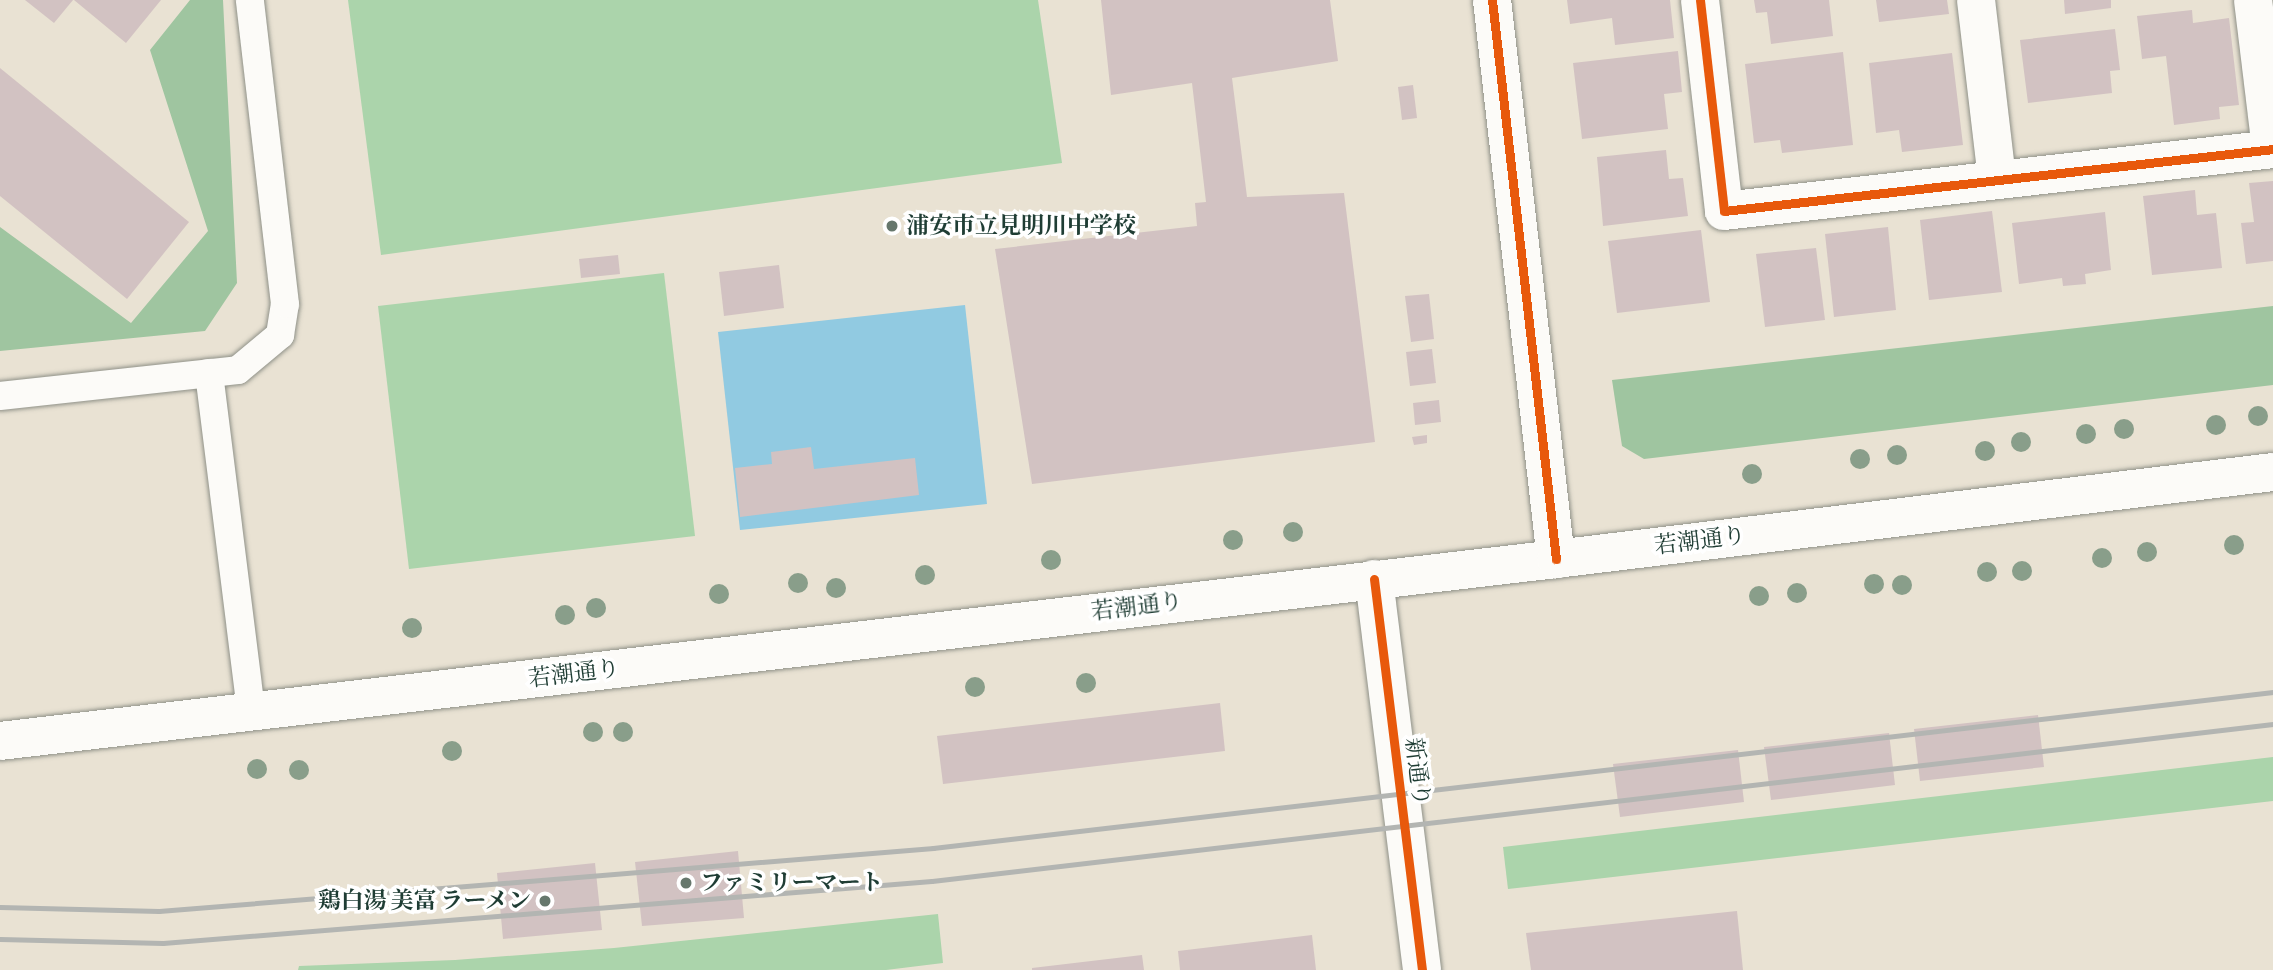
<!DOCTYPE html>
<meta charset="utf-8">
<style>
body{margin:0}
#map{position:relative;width:2273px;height:970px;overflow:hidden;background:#e9e2d3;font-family:"Libre Bodoni","Noto Serif JP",serif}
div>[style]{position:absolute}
.green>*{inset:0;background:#abd4ab}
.forest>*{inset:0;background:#9fc5a0}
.water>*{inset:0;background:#91cae1}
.building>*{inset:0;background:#d2c2c2}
.roads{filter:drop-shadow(0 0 2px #8f9188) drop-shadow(0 0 2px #8f9188)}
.lane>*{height:28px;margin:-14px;padding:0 14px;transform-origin:14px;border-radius:14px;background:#fcfbf8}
.street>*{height:38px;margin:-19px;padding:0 19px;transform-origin:19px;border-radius:19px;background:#fcfbf8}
.secondary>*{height:38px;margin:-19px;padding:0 19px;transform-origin:19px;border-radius:19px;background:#fcfbf8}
.rail>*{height:5px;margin:-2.5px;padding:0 2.5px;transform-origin:2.5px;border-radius:2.5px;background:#b3b5b2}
.cycleway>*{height:9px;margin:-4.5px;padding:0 4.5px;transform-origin:4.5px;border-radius:4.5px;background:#e8590c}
.trees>*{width:20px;height:20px;margin:-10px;border-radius:50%;background:#899e8a}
.dots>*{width:19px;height:19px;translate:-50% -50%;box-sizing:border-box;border:4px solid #fff;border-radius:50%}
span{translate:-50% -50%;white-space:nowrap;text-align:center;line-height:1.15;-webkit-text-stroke:7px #fff;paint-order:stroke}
.poi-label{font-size:23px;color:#1f3d34;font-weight:700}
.left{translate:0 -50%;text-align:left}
.right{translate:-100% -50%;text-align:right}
.street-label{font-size:23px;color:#1f3d34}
</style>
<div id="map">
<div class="green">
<i style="clip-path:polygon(348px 0,1038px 0,1062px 163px,381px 255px)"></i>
<i style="clip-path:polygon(664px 273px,695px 536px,409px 569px,378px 306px)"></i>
<i style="clip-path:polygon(2273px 757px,2273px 801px,1508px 889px,1503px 847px)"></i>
<i style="clip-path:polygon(938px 914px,943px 963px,886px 970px,298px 970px,299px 966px,455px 960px,614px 948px)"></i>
</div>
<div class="forest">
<i style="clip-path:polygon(190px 0,223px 0,237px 283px,205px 331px,0 351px,0 227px,131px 323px,208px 231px,150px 50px)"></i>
<i style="clip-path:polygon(2273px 306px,2273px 385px,1644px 459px,1622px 446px,1612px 380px)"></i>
</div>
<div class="water">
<i style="clip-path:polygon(965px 305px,987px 504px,740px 530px,718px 332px)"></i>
</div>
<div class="building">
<i style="clip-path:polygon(25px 0,73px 0,54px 23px)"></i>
<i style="clip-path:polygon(74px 0,161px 0,126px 43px)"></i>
<i style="clip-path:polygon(1101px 0,1330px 0,1338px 61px,1232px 78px,1247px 197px,1344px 193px,1375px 442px,1032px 484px,995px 249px,1197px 226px,1195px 203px,1206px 202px,1192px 83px,1111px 95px)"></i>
<i style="clip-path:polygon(1567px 0,1670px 0,1674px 38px,1615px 45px,1612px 18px,1570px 24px)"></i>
<i style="clip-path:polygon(1754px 0,1829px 0,1833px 36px,1771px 44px,1767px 12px,1756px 13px)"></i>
<i style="clip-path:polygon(1876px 0,1947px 0,1949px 14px,1879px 22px)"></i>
<i style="clip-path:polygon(2064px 0,2111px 0,2111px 8px,2065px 14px)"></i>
<i style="clip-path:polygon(2192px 10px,2193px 23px,2229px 18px,2239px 105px,2219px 107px,2220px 119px,2174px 125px,2166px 56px,2142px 59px,2137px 16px)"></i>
<i style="clip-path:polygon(2115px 29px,2120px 70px,2110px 71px,2112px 93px,2028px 103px,2020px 40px)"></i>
<i style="clip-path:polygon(1678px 51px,1682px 92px,1664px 94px,1668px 129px,1582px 139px,1573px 63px)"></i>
<i style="clip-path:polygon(1843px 52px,1853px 145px,1782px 153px,1780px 140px,1754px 143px,1745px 64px)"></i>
<i style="clip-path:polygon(1952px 53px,1963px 145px,1902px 152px,1899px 130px,1876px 133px,1869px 63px)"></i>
<i style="clip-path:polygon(0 68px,189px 222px,127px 299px,0 196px)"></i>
<i style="clip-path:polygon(1413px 85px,1417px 118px,1402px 120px,1398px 87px)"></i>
<i style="clip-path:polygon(1666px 150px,1669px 179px,1683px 178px,1688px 216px,1603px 226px,1597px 157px)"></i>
<i style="clip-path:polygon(2273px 181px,2273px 261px,2246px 264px,2241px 223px,2254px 222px,2249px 183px)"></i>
<i style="clip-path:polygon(2195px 190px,2197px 215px,2216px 213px,2222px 268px,2152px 275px,2143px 196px)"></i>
<i style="clip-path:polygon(1992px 211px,2002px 292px,1929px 300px,1920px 220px)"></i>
<i style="clip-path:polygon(2105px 212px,2111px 270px,2085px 274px,2086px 284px,2063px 286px,2062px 278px,2019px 284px,2012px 223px)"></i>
<i style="clip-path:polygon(1888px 227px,1896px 310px,1834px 317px,1825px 234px)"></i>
<i style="clip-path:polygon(1701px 230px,1710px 302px,1617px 313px,1608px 241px)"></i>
<i style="clip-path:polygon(1816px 248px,1825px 320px,1765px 327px,1756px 254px)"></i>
<i style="clip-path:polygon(618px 255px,620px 274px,581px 278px,579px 259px)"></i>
<i style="clip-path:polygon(779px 265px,784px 308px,724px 316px,719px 272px)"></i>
<i style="clip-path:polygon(1429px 294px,1434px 339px,1411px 342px,1405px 296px)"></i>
<i style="clip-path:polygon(1432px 349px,1436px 383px,1410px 386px,1406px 352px)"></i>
<i style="clip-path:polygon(1439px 400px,1441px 422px,1415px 425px,1413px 403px)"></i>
<i style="clip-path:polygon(1427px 435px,1427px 443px,1414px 445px,1412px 437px)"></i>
<i style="clip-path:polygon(811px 447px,814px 469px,915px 458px,919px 495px,740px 517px,735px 468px,772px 464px,771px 452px)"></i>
<i style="clip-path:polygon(1220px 703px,1225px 751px,943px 784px,937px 736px)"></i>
<i style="clip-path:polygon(2038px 715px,2044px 767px,1920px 781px,1914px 729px)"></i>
<i style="clip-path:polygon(1889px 733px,1895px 785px,1771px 800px,1764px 747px)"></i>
<i style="clip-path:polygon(1738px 750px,1744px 802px,1620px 817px,1613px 764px)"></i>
<i style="clip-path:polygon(738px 851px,744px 918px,642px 926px,635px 862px)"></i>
<i style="clip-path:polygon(595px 863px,602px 930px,503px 939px,497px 873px)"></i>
<i style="clip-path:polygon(1737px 911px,1743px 970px,1531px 970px,1526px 933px)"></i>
<i style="clip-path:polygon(1312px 935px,1316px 970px,1180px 970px,1178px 951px)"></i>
<i style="clip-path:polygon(1142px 955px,1144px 970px,1032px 970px,1032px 968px)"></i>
</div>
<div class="roads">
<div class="lane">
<i style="left:209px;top:373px;width:342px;rotate:82.9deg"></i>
<i style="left:0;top:396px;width:239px;rotate:-6.2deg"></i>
<i style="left:238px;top:370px;width:55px;rotate:-39.8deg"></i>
<i style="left:280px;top:335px;width:31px;rotate:-81deg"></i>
<i style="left:285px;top:304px;width:306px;rotate:-96.6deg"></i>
</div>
<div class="street">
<i style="left:1700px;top:0;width:212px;rotate:83.5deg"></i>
<i style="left:1724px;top:211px;width:552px;rotate:-6.44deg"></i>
<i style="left:1976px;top:0;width:181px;rotate:83.3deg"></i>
<i style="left:2253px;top:0;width:150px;rotate:83.1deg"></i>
</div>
<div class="secondary">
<i style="left:1492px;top:0;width:563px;rotate:83.47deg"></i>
<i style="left:1374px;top:579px;width:394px;rotate:83deg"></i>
<i style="left:0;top:741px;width:1567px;rotate:-6.67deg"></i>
<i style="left:1556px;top:559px;width:722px;rotate:-6.92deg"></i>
</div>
</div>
<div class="rail">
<i style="left:0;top:907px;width:159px;rotate:1.4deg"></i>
<i style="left:159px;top:911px;width:777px;rotate:-4.65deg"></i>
<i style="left:933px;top:848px;width:1349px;rotate:-6.64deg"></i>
<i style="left:0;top:939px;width:163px;rotate:1.4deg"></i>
<i style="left:163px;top:943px;width:771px;rotate:-4.61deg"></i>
<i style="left:932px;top:881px;width:1350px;rotate:-6.68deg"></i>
</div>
<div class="cycleway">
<i style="left:1492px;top:0;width:563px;rotate:83.47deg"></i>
<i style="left:1700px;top:0;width:212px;rotate:83.5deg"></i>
<i style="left:1724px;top:211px;width:552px;rotate:-6.44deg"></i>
<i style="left:1374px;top:579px;width:394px;rotate:83deg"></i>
</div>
<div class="trees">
<i style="left:2258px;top:416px"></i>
<i style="left:2216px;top:425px"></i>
<i style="left:2124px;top:429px"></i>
<i style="left:2086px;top:434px"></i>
<i style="left:2021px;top:442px"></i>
<i style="left:1985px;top:451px"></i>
<i style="left:1897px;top:455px"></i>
<i style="left:1860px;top:459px"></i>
<i style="left:1752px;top:474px"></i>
<i style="left:1293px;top:532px"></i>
<i style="left:1233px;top:540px"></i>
<i style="left:2234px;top:545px"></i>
<i style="left:2147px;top:552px"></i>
<i style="left:2102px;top:558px"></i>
<i style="left:1051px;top:560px"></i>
<i style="left:2022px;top:571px"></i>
<i style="left:1987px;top:572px"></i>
<i style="left:925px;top:575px"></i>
<i style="left:798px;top:583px"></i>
<i style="left:1874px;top:584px"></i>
<i style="left:1902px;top:585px"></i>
<i style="left:836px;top:588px"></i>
<i style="left:1797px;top:593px"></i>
<i style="left:719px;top:594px"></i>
<i style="left:1759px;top:596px"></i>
<i style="left:596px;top:608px"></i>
<i style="left:565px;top:615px"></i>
<i style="left:412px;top:628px"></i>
<i style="left:1086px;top:683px"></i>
<i style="left:975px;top:687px"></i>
<i style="left:593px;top:732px"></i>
<i style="left:623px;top:732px"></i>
<i style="left:452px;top:751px"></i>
<i style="left:257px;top:769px"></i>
<i style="left:299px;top:770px"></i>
</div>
<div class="dots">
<i style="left:892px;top:226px;background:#66776c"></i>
<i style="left:686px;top:883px;background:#66776c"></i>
<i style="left:545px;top:901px;background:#66776c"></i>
</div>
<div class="poi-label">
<span class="left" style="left:906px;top:226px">浦安市立見明川中学校</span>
<span class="left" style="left:700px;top:883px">ファミリーマート</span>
<span class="right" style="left:531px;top:901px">鶏白湯 美富 ラーメン</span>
</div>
<div class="street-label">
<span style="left:1700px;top:541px;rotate:-7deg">若潮通り</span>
<span style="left:1137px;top:607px;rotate:-7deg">若潮通り</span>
<span style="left:574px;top:674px;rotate:-7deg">若潮通り</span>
<span style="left:1417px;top:772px;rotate:83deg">新通り</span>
</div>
</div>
